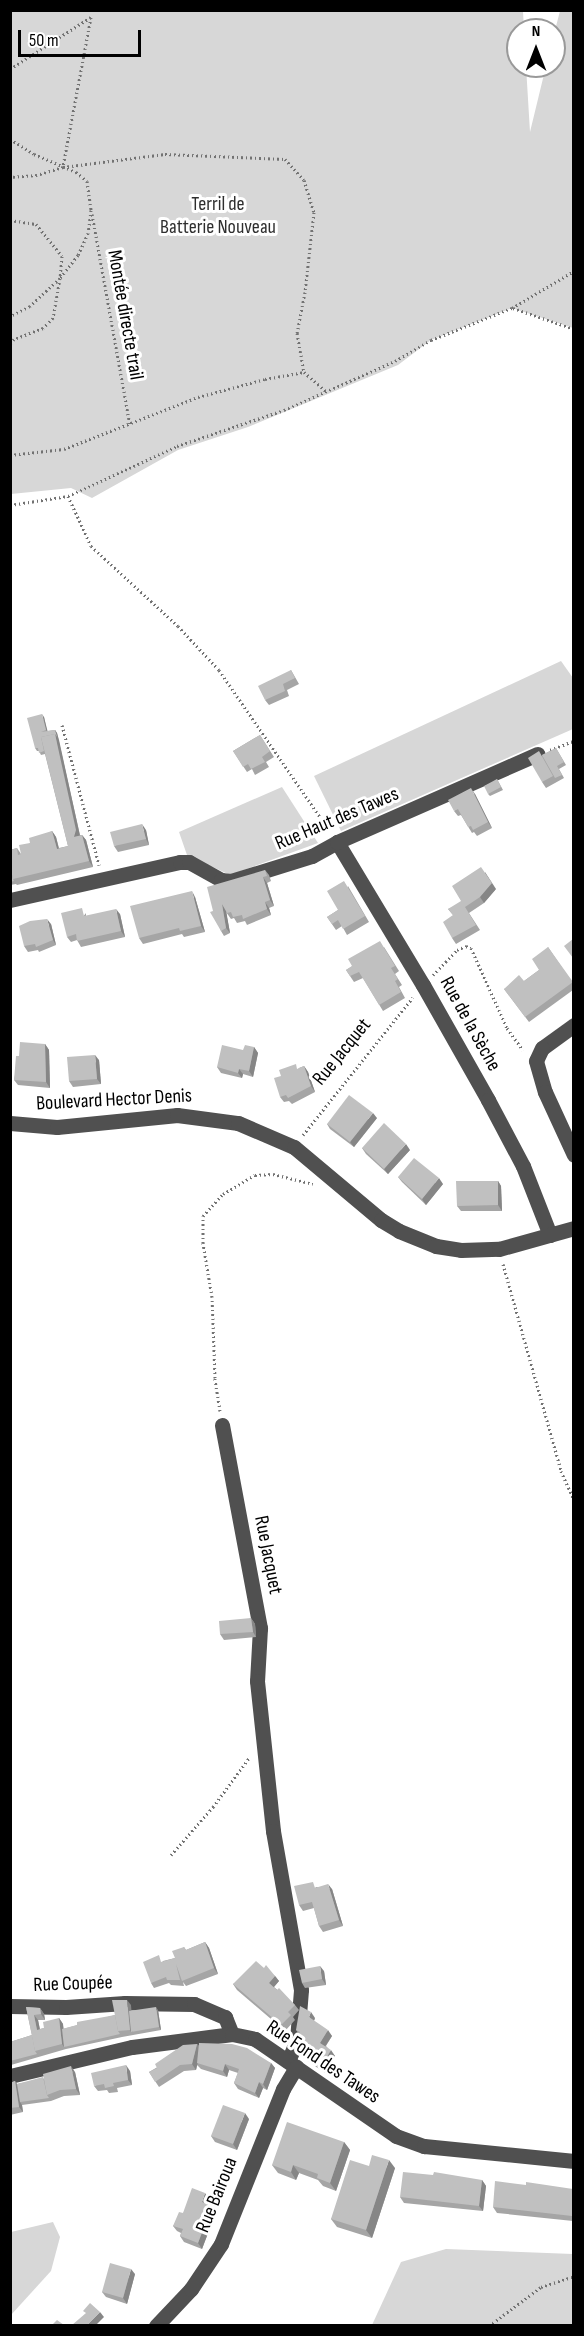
<!DOCTYPE html>
<meta charset="utf-8">
<style>
body{margin:0}
#map{position:relative;width:584px;height:2336px;overflow:hidden;background:#fff;font-family:"Sofia Sans Condensed",sans-serif}
div>[style]{position:absolute}
.green>*{inset:0;background:#d7d7d7}
.path>*{height:3px;margin-top:-1.5px;transform-origin:0;background:repeating-linear-gradient(90deg,#727272 0 1.5px,transparent 0 4.5px)}
.minor>*{height:15px;margin:-7.5px;padding:0 7.5px;transform-origin:7.5px;border-radius:7.5px;background:#505050}
.wall>*{inset:0;background:#a5a5a5}
.shaded-wall>*{inset:0;background:#868686}
.building>*{inset:0;background:#c0c0c0}
span{translate:-50% -50%;white-space:nowrap;text-align:center;line-height:1.15;-webkit-text-stroke:6px #fff;paint-order:stroke}
.park-label{font-size:20px;color:#2e2e2e}
.street-label{font-size:20px;color:#000}
.frame{position:absolute;inset:0;border:12px solid #000;pointer-events:none}
.north{position:absolute;left:506px;top:18px;width:60px;height:60px;box-sizing:border-box;background:#fff;border:2px solid #999;border-radius:50%;rotate:0deg;font-size:16px;font-weight:700;line-height:24px;text-align:center;color:#000}
.north::after{content:'';display:block;margin:auto;width:21px;height:27px;background:#000;clip-path:polygon(50% 0,100% 100%,50% 72%,0 100%)}
.scale{position:absolute;left:18px;top:30px;width:123px;height:27px;box-sizing:border-box;border:3px solid #000;border-top:0;padding-left:8px;font-size:18px;line-height:21px;white-space:nowrap;color:#000;-webkit-text-stroke:4px #fff;paint-order:stroke}
</style>
<div id="map">
<div class="green">
<i style="clip-path:polygon(11px 10px,523px 11px,524px 30px,518px 30px,518px 66px,526px 66px,530px 132px,546px 66px,554px 66px,554px 34px,560px 11px,573px 11px,573px 328px,512px 308px,431px 340px,398px 365px,248px 427px,178px 450px,92px 498px,71px 488px,11px 494px)"></i>
<i style="clip-path:polygon(561px 661px,573px 678px,573px 729px,341px 831px,314px 776px)"></i>
<i style="clip-path:polygon(282px 787px,318px 843px,230px 875px,187px 855px,179px 832px)"></i>
<i style="clip-path:polygon(53px 2222px,60px 2237px,51px 2271px,11px 2315px,11px 2232px)"></i>
<i style="clip-path:polygon(446px 2249px,573px 2254px,573px 2325px,372px 2325px,401px 2262px)"></i>
</div>
<div class="path">
<i style="left:10px;top:69px;width:96px;rotate:-32.7deg"></i>
<i style="left:91px;top:17px;width:153px;rotate:100.6deg"></i>
<i style="left:63px;top:167px;width:27px;rotate:163deg"></i>
<i style="left:37px;top:175px;width:27px;rotate:176deg"></i>
<i style="left:10px;top:139px;width:28px;rotate:32deg"></i>
<i style="left:34px;top:154px;width:46px;rotate:23.2deg"></i>
<i style="left:76px;top:172px;width:14px;rotate:39deg"></i>
<i style="left:87px;top:181px;width:29px;rotate:82deg"></i>
<i style="left:91px;top:210px;width:23px;rotate:97deg"></i>
<i style="left:88px;top:233px;width:24px;rotate:114deg"></i>
<i style="left:78px;top:255px;width:29px;rotate:128deg"></i>
<i style="left:60px;top:278px;width:41px;rotate:99.9deg"></i>
<i style="left:53px;top:318px;width:14px;rotate:135deg"></i>
<i style="left:43px;top:328px;width:31px;rotate:159deg"></i>
<i style="left:14px;top:339px;width:6px;rotate:129deg"></i>
<i style="left:63px;top:167px;width:103px;rotate:-7.3deg"></i>
<i style="left:165px;top:154px;width:120px;rotate:2.4deg"></i>
<i style="left:285px;top:159px;width:28px;rotate:48deg"></i>
<i style="left:304px;top:180px;width:34px;rotate:73deg"></i>
<i style="left:314px;top:212px;width:81px;rotate:96.4deg"></i>
<i style="left:305px;top:292px;width:42px;rotate:101deg"></i>
<i style="left:297px;top:333px;width:40px;rotate:80deg"></i>
<i style="left:304px;top:372px;width:29px;rotate:41deg"></i>
<i style="left:92px;top:214px;width:214px;rotate:79.8deg"></i>
<i style="left:10px;top:220px;width:26px;rotate:9deg"></i>
<i style="left:36px;top:224px;width:41px;rotate:50.9deg"></i>
<i style="left:62px;top:256px;width:22px;rotate:95deg"></i>
<i style="left:60px;top:278px;width:41px;rotate:137deg"></i>
<i style="left:30px;top:306px;width:22px;rotate:153deg"></i>
<i style="left:513px;top:308px;width:65px;rotate:19deg"></i>
<i style="left:10px;top:455px;width:54px;rotate:-6.3deg"></i>
<i style="left:64px;top:449px;width:144px;rotate:-21.2deg"></i>
<i style="left:198px;top:397px;width:69px;rotate:-15deg"></i>
<i style="left:265px;top:379px;width:40px;rotate:-10deg"></i>
<i style="left:68px;top:496px;width:55px;rotate:65.3deg"></i>
<i style="left:91px;top:546px;width:118px;rotate:42.6deg"></i>
<i style="left:178px;top:626px;width:60px;rotate:47deg"></i>
<i style="left:219px;top:670px;width:194px;rotate:55.5deg"></i>
<i style="left:10px;top:505px;width:59px;rotate:-8.8deg"></i>
<i style="left:68px;top:496px;width:120px;rotate:-24.6deg"></i>
<i style="left:177px;top:446px;width:113px;rotate:-18.6deg"></i>
<i style="left:284px;top:410px;width:121px;rotate:-23.8deg"></i>
<i style="left:395px;top:361px;width:42px;rotate:-30.3deg"></i>
<i style="left:431px;top:340px;width:87px;rotate:-21.6deg"></i>
<i style="left:512px;top:308px;width:72px;rotate:-30.8deg"></i>
<i style="left:62px;top:725px;width:145px;rotate:75.2deg"></i>
<i style="left:550px;top:750px;width:26px;rotate:-21deg"></i>
<i style="left:433px;top:975px;width:35px;rotate:-46deg"></i>
<i style="left:457px;top:950px;width:10px;rotate:-24deg"></i>
<i style="left:466px;top:946px;width:5px;rotate:22deg"></i>
<i style="left:471px;top:948px;width:88px;rotate:65.8deg"></i>
<i style="left:507px;top:1028px;width:27px;rotate:54deg"></i>
<i style="left:303px;top:1135px;width:176px;rotate:-51.4deg"></i>
<i style="left:503px;top:1264px;width:215px;rotate:74.3deg"></i>
<i style="left:561px;top:1471px;width:32px;rotate:66deg"></i>
<i style="left:220px;top:1411px;width:33px;rotate:-99deg"></i>
<i style="left:215px;top:1378px;width:81px;rotate:-92.1deg"></i>
<i style="left:212px;top:1297px;width:55px;rotate:-99.5deg"></i>
<i style="left:203px;top:1243px;width:27px;rotate:-90deg"></i>
<i style="left:203px;top:1216px;width:30px;rotate:-48deg"></i>
<i style="left:223px;top:1194px;width:37px;rotate:-31deg"></i>
<i style="left:255px;top:1175px;width:18px;rotate:-3deg"></i>
<i style="left:273px;top:1174px;width:41px;rotate:14deg"></i>
<i style="left:171px;top:1855px;width:64px;rotate:-48.8deg"></i>
<i style="left:213px;top:1807px;width:61px;rotate:-53.7deg"></i>
<i style="left:489px;top:2326px;width:65px;rotate:-36.9deg"></i>
<i style="left:541px;top:2287px;width:35px;rotate:-18deg"></i>
</div>
<div class="minor">
<i style="left:337px;top:842px;width:167px;rotate:59deg"></i>
<i style="left:423px;top:985px;width:132px;rotate:60.5deg"></i>
<i style="left:488px;top:1100px;width:75px;rotate:62.1deg"></i>
<i style="left:523px;top:1166px;width:74px;rotate:68.6deg"></i>
<i style="left:10px;top:900px;width:174px;rotate:-12.6deg"></i>
<i style="left:180px;top:862px;width:9px"></i>
<i style="left:189px;top:862px;width:37px;rotate:29deg"></i>
<i style="left:221px;top:880px;width:10px;rotate:6deg"></i>
<i style="left:231px;top:881px;width:85px;rotate:-17.2deg"></i>
<i style="left:312px;top:856px;width:29px;rotate:-29deg"></i>
<i style="left:337px;top:842px;width:219px;rotate:-23.7deg"></i>
<i style="left:574px;top:1025px;width:39px;rotate:144deg"></i>
<i style="left:542px;top:1048px;width:14px;rotate:115deg"></i>
<i style="left:536px;top:1061px;width:32px;rotate:74deg"></i>
<i style="left:545px;top:1092px;width:69px;rotate:65.3deg"></i>
<i style="left:10px;top:1123px;width:47px;rotate:4.9deg"></i>
<i style="left:57px;top:1127px;width:121px;rotate:-5.7deg"></i>
<i style="left:177px;top:1115px;width:62px;rotate:7.5deg"></i>
<i style="left:238px;top:1123px;width:61px;rotate:23.2deg"></i>
<i style="left:294px;top:1147px;width:114px;rotate:40deg"></i>
<i style="left:381px;top:1220px;width:21px;rotate:31deg"></i>
<i style="left:399px;top:1231px;width:40px;rotate:22deg"></i>
<i style="left:436px;top:1246px;width:25px;rotate:9deg"></i>
<i style="left:461px;top:1250px;width:38px;rotate:-2deg"></i>
<i style="left:499px;top:1249px;width:78px;rotate:-15.6deg"></i>
<i style="left:222px;top:1425px;width:207px;rotate:79.4deg"></i>
<i style="left:260px;top:1628px;width:53px;rotate:93.2deg"></i>
<i style="left:257px;top:1681px;width:151px;rotate:83.9deg"></i>
<i style="left:273px;top:1831px;width:161px;rotate:80deg"></i>
<i style="left:301px;top:1990px;width:50px;rotate:94.6deg"></i>
<i style="left:297px;top:2040px;width:23px;rotate:113deg"></i>
<i style="left:10px;top:2006px;width:56px;rotate:1deg"></i>
<i style="left:66px;top:2007px;width:59px;rotate:-3.9deg"></i>
<i style="left:125px;top:2003px;width:69px;rotate:0.8deg"></i>
<i style="left:194px;top:2004px;width:34px;rotate:23deg"></i>
<i style="left:225px;top:2017px;width:18px;rotate:68deg"></i>
<i style="left:10px;top:2076px;width:125px;rotate:-13.4deg"></i>
<i style="left:132px;top:2047px;width:101px;rotate:-7.4deg"></i>
<i style="left:232px;top:2034px;width:24px;rotate:12deg"></i>
<i style="left:255px;top:2039px;width:171px;rotate:34.5deg"></i>
<i style="left:396px;top:2136px;width:30px;rotate:20deg"></i>
<i style="left:424px;top:2146px;width:151px;rotate:5.7deg"></i>
<i style="left:156px;top:2326px;width:51px;rotate:-46.6deg"></i>
<i style="left:191px;top:2289px;width:54px;rotate:-56.3deg"></i>
<i style="left:221px;top:2244px;width:167px;rotate:-68.2deg"></i>
<i style="left:283px;top:2089px;width:26px;rotate:-59deg"></i>
</div>
<div class="wall">
<i style="clip-path:polygon(291px 670px,299px 684px,287px 690px,289px 696px,269px 705px,265px 700px)"></i>
<i style="clip-path:polygon(44px 717px,47px 731px,55px 730px,57px 733px,80px 835px,82px 835px,86px 840px,93px 867px,17px 885px,16px 884px,10px 885px,10px 850px,17px 848px,21px 854px,30px 843px,52px 831px,56px 837px,59px 848px,68px 846px,45px 754px,41px 755px,39px 751px,37px 751px,35px 748px)"></i>
<i style="clip-path:polygon(260px 735px,274px 757px,266px 762px,269px 767px,255px 775px,252px 769px,247px 772px,233px 751px)"></i>
<i style="clip-path:polygon(556px 748px,566px 765px,559px 769px,564px 778px,546px 788px,542px 782px,542px 755px)"></i>
<i style="clip-path:polygon(497px 779px,503px 790px,490px 796px,488px 794px)"></i>
<i style="clip-path:polygon(475px 794px,492px 828px,477px 836px,474px 832px,472px 833px,461px 815px,458px 816px,454px 811px)"></i>
<i style="clip-path:polygon(146px 830px,149px 845px,118px 852px,114px 846px)"></i>
<i style="clip-path:polygon(265px 870px,269px 875px,271px 881px,267px 883px,274px 906px,269px 908px,271px 915px,247px 925px,245px 921px,237px 923px,234px 918px,231px 919px,226px 912px,230px 933px,224px 936px,221px 931px,213px 911px)"></i>
<i style="clip-path:polygon(348px 886px,369px 922px,347px 935px,342px 926px,336px 930px,327px 917px,338px 910px)"></i>
<i style="clip-path:polygon(496px 889px,484px 903px,469px 913px,480px 930px,456px 944px,452px 938px,453px 915px,448px 909px)"></i>
<i style="clip-path:polygon(195px 897px,205px 932px,184px 937px,182px 934px,143px 944px,139px 938px)"></i>
<i style="clip-path:polygon(86px 913px,86px 916px,120px 914px,125px 937px,81px 947px,77px 940px,71px 942px,67px 937px)"></i>
<i style="clip-path:polygon(51px 924px,56px 945px,39px 952px,38px 950px,28px 952px,24px 946px)"></i>
<i style="clip-path:polygon(384px 947px,399px 971px,395px 974px,402px 985px,399px 987px,405px 998px,383px 1011px,363px 978px,354px 982px,346px 970px)"></i>
<i style="clip-path:polygon(548px 947px,573px 984px,573px 990px,529px 1022px,504px 989px,524px 981px,539px 970px)"></i>
<i style="clip-path:polygon(45px 1044px,49px 1050px,50px 1088px,18px 1085px,14px 1080px,19px 1056px)"></i>
<i style="clip-path:polygon(254px 1047px,258px 1053px,253px 1077px,243px 1074px,242px 1078px,221px 1073px,217px 1067px)"></i>
<i style="clip-path:polygon(99px 1060px,101px 1084px,73px 1087px,69px 1081px)"></i>
<i style="clip-path:polygon(304px 1066px,308px 1072px,315px 1092px,292px 1104px,289px 1101px,284px 1102px,280px 1097px,299px 1068px)"></i>
<i style="clip-path:polygon(377px 1118px,354px 1147px,330px 1129px,327px 1124px)"></i>
<i style="clip-path:polygon(362px 1148px,410px 1150px,388px 1174px,366px 1154px)"></i>
<i style="clip-path:polygon(398px 1177px,443px 1184px,426px 1205px,402px 1182px)"></i>
<i style="clip-path:polygon(498px 1181px,501px 1186px,502px 1211px,461px 1211px,457px 1206px)"></i>
<i style="clip-path:polygon(251px 1618px,255px 1624px,256px 1637px,224px 1640px,220px 1634px)"></i>
<i style="clip-path:polygon(316px 1887px,332px 1889px,343px 1926px,323px 1932px,319px 1926px,314px 1908px,303px 1911px,299px 1905px)"></i>
<i style="clip-path:polygon(205px 1942px,209px 1948px,218px 1974px,186px 1986px,183px 1982px,184px 1986px,171px 1985px,169px 1983px,154px 1988px,151px 1983px,163px 1961px,175px 1958px,184px 1947px,186px 1950px)"></i>
<i style="clip-path:polygon(264px 1968px,275px 1976px,279px 1981px,274px 1987px,295px 2005px,299px 2010px,293px 2017px,295px 2020px,285px 2031px,237px 1990px,233px 1984px)"></i>
<i style="clip-path:polygon(324px 1971px,326px 1985px,305px 1988px,302px 1983px)"></i>
<i style="clip-path:polygon(131px 2005px,131px 2010px,158px 2010px,161px 2030px,122px 2037px,66px 2049px,11px 2065px,10px 2042px,32px 2035px,26px 2007px,40px 2008px,44px 2014px,45px 2020px,38px 2020px,40px 2029px,44px 2028px,59px 2018px,63px 2024px,63px 2029px,115px 2015px)"></i>
<i style="clip-path:polygon(315px 2018px,314px 2021px,332px 2036px,326px 2046px,335px 2056px,325px 2073px,296px 2053px,292px 2047px,299px 2034px,296px 2030px)"></i>
<i style="clip-path:polygon(197px 2044px,199px 2046px,271px 2063px,275px 2068px,267px 2090px,263px 2088px,259px 2098px,238px 2089px,234px 2083px,238px 2073px,229px 2070px,227px 2077px,201px 2069px,197px 2065px,196px 2070px,184px 2071px,159px 2087px,149px 2072px)"></i>
<i style="clip-path:polygon(130px 2071px,132px 2085px,117px 2088px,118px 2092px,109px 2093px,107px 2090px,98px 2091px,94px 2086px)"></i>
<i style="clip-path:polygon(75px 2072px,80px 2095px,64px 2096px,51px 2101px,22px 2105px,23px 2112px,10px 2115px,10px 2083px,15px 2081px,17px 2084px)"></i>
<i style="clip-path:polygon(249px 2119px,237px 2150px,215px 2142px,211px 2136px)"></i>
<i style="clip-path:polygon(344px 2142px,350px 2150px,336px 2191px,323px 2186px,318px 2180px,299px 2173px,296px 2180px,278px 2173px,272px 2165px)"></i>
<i style="clip-path:polygon(369px 2166px,395px 2168px,372px 2238px,337px 2227px,331px 2219px)"></i>
<i style="clip-path:polygon(482px 2180px,486px 2186px,483px 2211px,404px 2203px,400px 2197px)"></i>
<i style="clip-path:polygon(573px 2189px,573px 2221px,497px 2213px,493px 2207px)"></i>
<i style="clip-path:polygon(209px 2199px,207px 2204px,216px 2212px,202px 2249px,184px 2242px,180px 2236px,181px 2233px,177px 2231px,173px 2226px,183px 2213px)"></i>
<i style="clip-path:polygon(135px 2274px,127px 2304px,106px 2297px,102px 2292px)"></i>
</div>
<div class="shaded-wall">
<i style="clip-path:polygon(42px 714px,44px 717px,48px 733px,46px 730px)"></i>
<i style="clip-path:polygon(55px 730px,57px 733px,59px 740px,80px 836px,74px 837px,55px 734px)"></i>
<i style="clip-path:polygon(471px 788px,475px 794px,492px 828px,488px 822px)"></i>
<i style="clip-path:polygon(142px 824px,146px 830px,149px 845px,146px 839px)"></i>
<i style="clip-path:polygon(52px 831px,56px 837px,60px 854px,57px 849px)"></i>
<i style="clip-path:polygon(82px 835px,86px 840px,93px 867px,89px 861px)"></i>
<i style="clip-path:polygon(485px 872px,496px 889px,484px 903px,480px 897px)"></i>
<i style="clip-path:polygon(263px 877px,267px 883px,274px 906px,270px 900px)"></i>
<i style="clip-path:polygon(192px 891px,195px 897px,205px 932px,201px 926px)"></i>
<i style="clip-path:polygon(265px 902px,269px 908px,271px 915px,267px 909px)"></i>
<i style="clip-path:polygon(222px 904px,226px 910px,230px 933px,226px 928px)"></i>
<i style="clip-path:polygon(116px 909px,120px 914px,125px 937px,121px 931px)"></i>
<i style="clip-path:polygon(47px 919px,51px 924px,56px 945px,53px 940px)"></i>
<i style="clip-path:polygon(45px 1044px,49px 1050px,50px 1088px,46px 1082px)"></i>
<i style="clip-path:polygon(254px 1047px,258px 1053px,253px 1077px,249px 1071px)"></i>
<i style="clip-path:polygon(95px 1055px,99px 1060px,101px 1084px,97px 1079px)"></i>
<i style="clip-path:polygon(304px 1066px,308px 1072px,315px 1092px,311px 1086px)"></i>
<i style="clip-path:polygon(239px 1069px,243px 1074px,242px 1078px,238px 1073px)"></i>
<i style="clip-path:polygon(373px 1113px,377px 1118px,354px 1147px,350px 1142px)"></i>
<i style="clip-path:polygon(406px 1144px,410px 1150px,388px 1174px,384px 1169px)"></i>
<i style="clip-path:polygon(439px 1178px,443px 1184px,426px 1205px,422px 1199px)"></i>
<i style="clip-path:polygon(498px 1181px,501px 1186px,502px 1211px,498px 1205px)"></i>
<i style="clip-path:polygon(251px 1618px,255px 1624px,256px 1637px,253px 1632px)"></i>
<i style="clip-path:polygon(328px 1884px,332px 1889px,343px 1926px,339px 1920px)"></i>
<i style="clip-path:polygon(205px 1942px,209px 1948px,218px 1974px,214px 1968px)"></i>
<i style="clip-path:polygon(320px 1966px,324px 1971px,326px 1985px,322px 1979px)"></i>
<i style="clip-path:polygon(275px 1976px,279px 1981px,273px 1988px,269px 1983px)"></i>
<i style="clip-path:polygon(127px 2000px,131px 2005px,133px 2032px,131px 2032px,130px 2030px)"></i>
<i style="clip-path:polygon(156px 2007px,158px 2010px,161px 2030px,159px 2027px)"></i>
<i style="clip-path:polygon(40px 2008px,44px 2014px,45px 2020px,41px 2014px)"></i>
<i style="clip-path:polygon(311px 2012px,315px 2018px,313px 2023px,309px 2017px)"></i>
<i style="clip-path:polygon(34px 2015px,38px 2020px,41px 2036px,37px 2030px)"></i>
<i style="clip-path:polygon(59px 2018px,63px 2024px,66px 2046px,64px 2047px,62px 2044px)"></i>
<i style="clip-path:polygon(328px 2030px,332px 2036px,324px 2048px,320px 2043px)"></i>
<i style="clip-path:polygon(197px 2044px,201px 2049px,196px 2070px,192px 2064px)"></i>
<i style="clip-path:polygon(331px 2050px,335px 2056px,325px 2073px,321px 2067px)"></i>
<i style="clip-path:polygon(271px 2063px,275px 2068px,267px 2090px,263px 2084px)"></i>
<i style="clip-path:polygon(225px 2064px,229px 2070px,227px 2077px,223px 2071px)"></i>
<i style="clip-path:polygon(126px 2065px,130px 2071px,132px 2085px,128px 2080px)"></i>
<i style="clip-path:polygon(71px 2066px,75px 2072px,80px 2095px,76px 2089px)"></i>
<i style="clip-path:polygon(15px 2081px,19px 2087px,20px 2102px,22px 2105px,23px 2112px,19px 2107px)"></i>
<i style="clip-path:polygon(259px 2082px,263px 2088px,259px 2098px,255px 2093px)"></i>
<i style="clip-path:polygon(245px 2113px,249px 2119px,237px 2150px,233px 2144px)"></i>
<i style="clip-path:polygon(344px 2142px,350px 2150px,336px 2191px,330px 2183px)"></i>
<i style="clip-path:polygon(389px 2160px,395px 2168px,372px 2238px,366px 2230px)"></i>
<i style="clip-path:polygon(293px 2165px,299px 2173px,296px 2180px,291px 2172px)"></i>
<i style="clip-path:polygon(482px 2180px,486px 2186px,483px 2211px,479px 2206px)"></i>
<i style="clip-path:polygon(205px 2193px,209px 2199px,206px 2208px,202px 2202px)"></i>
<i style="clip-path:polygon(573px 2198px,573px 2219px,572px 2216px)"></i>
<i style="clip-path:polygon(212px 2206px,216px 2212px,202px 2249px,198px 2243px)"></i>
<i style="clip-path:polygon(131px 2269px,135px 2274px,127px 2304px,123px 2298px)"></i>
<i style="clip-path:polygon(100px 2312px,104px 2317px,96px 2325px,87px 2325px)"></i>
</div>
<div class="building">
<i style="clip-path:polygon(291px 670px,295px 678px,283px 684px,285px 691px,265px 700px,258px 686px)"></i>
<i style="clip-path:polygon(42px 714px,46px 730px,41px 732px,55px 730px,57px 737px,55px 734px,41px 737px,44px 751px,39px 753px,38px 748px,35px 748px,27px 718px)"></i>
<i style="clip-path:polygon(55px 734px,76px 830px,74px 837px,82px 835px,89px 861px,13px 879px,10px 866px,10px 850px,17px 848px,18px 855px,21px 854px,19px 845px,30px 843px,29px 838px,52px 831px,57px 849px,68px 846px,41px 737px)"></i>
<i style="clip-path:polygon(260px 735px,270px 751px,262px 757px,265px 762px,251px 769px,248px 764px,243px 767px,233px 751px)"></i>
<i style="clip-path:polygon(556px 748px,564px 762px,557px 766px,562px 775px,555px 778px,542px 755px)"></i>
<i style="clip-path:polygon(539px 751px,553px 776px,542px 782px,528px 758px)"></i>
<i style="clip-path:polygon(497px 779px,501px 787px,488px 794px,484px 786px)"></i>
<i style="clip-path:polygon(471px 788px,488px 822px,473px 830px,471px 826px,468px 827px,458px 809px,454px 811px,448px 800px)"></i>
<i style="clip-path:polygon(142px 824px,146px 839px,114px 846px,110px 832px)"></i>
<i style="clip-path:polygon(10px 866px,13px 879px,14px 881px,10px 882px)"></i>
<i style="clip-path:polygon(481px 867px,492px 883px,480px 897px,465px 907px,476px 925px,452px 938px,443px 922px,453px 915px,448px 909px,461px 901px,452px 886px)"></i>
<i style="clip-path:polygon(265px 870px,267px 876px,263px 877px,270px 900px,265px 902px,267px 909px,243px 919px,242px 915px,233px 917px,231px 912px,227px 913px,222px 904px,226px 928px,221px 931px,210px 912px,213px 911px,207px 887px)"></i>
<i style="clip-path:polygon(344px 881px,365px 916px,343px 929px,338px 920px,332px 924px,327px 917px,338px 910px,327px 891px)"></i>
<i style="clip-path:polygon(192px 891px,201px 926px,180px 931px,179px 928px,139px 938px,130px 906px)"></i>
<i style="clip-path:polygon(82px 908px,84px 916px,116px 909px,121px 931px,77px 941px,76px 934px,67px 937px,61px 913px)"></i>
<i style="clip-path:polygon(47px 919px,53px 940px,36px 947px,35px 944px,24px 946px,19px 926px,30px 921px)"></i>
<i style="clip-path:polygon(573px 939px,573px 958px,564px 946px)"></i>
<i style="clip-path:polygon(380px 941px,395px 966px,391px 968px,398px 979px,395px 981px,401px 992px,379px 1005px,359px 972px,350px 976px,346px 970px,352px 966px,348px 959px)"></i>
<i style="clip-path:polygon(548px 947px,573px 982px,525px 1017px,504px 989px,519px 975px,524px 981px,539px 970px,532px 959px)"></i>
<i style="clip-path:polygon(20px 1042px,45px 1044px,46px 1082px,14px 1080px,16px 1056px,19px 1056px)"></i>
<i style="clip-path:polygon(222px 1045px,243px 1050px,245px 1045px,254px 1047px,249px 1071px,239px 1069px,238px 1073px,217px 1067px)"></i>
<i style="clip-path:polygon(95px 1055px,97px 1079px,69px 1081px,67px 1057px)"></i>
<i style="clip-path:polygon(296px 1064px,297px 1069px,304px 1066px,311px 1086px,288px 1098px,286px 1095px,280px 1097px,274px 1078px,281px 1076px,279px 1070px)"></i>
<i style="clip-path:polygon(349px 1095px,373px 1113px,350px 1142px,327px 1124px)"></i>
<i style="clip-path:polygon(384px 1123px,406px 1144px,384px 1169px,362px 1148px)"></i>
<i style="clip-path:polygon(414px 1158px,439px 1178px,422px 1199px,398px 1177px)"></i>
<i style="clip-path:polygon(456px 1181px,498px 1181px,498px 1205px,457px 1206px)"></i>
<i style="clip-path:polygon(251px 1618px,253px 1632px,220px 1634px,219px 1621px)"></i>
<i style="clip-path:polygon(313px 1882px,315px 1888px,328px 1884px,339px 1920px,319px 1926px,312px 1902px,299px 1905px,294px 1886px)"></i>
<i style="clip-path:polygon(205px 1942px,214px 1968px,182px 1981px,176px 1964px,180px 1980px,167px 1980px,166px 1977px,151px 1983px,143px 1962px,159px 1955px,161px 1962px,175px 1958px,172px 1951px,184px 1947px,186px 1950px)"></i>
<i style="clip-path:polygon(256px 1961px,264px 1968px,266px 1965px,275px 1976px,269px 1983px,277px 1990px,279px 1988px,295px 2005px,288px 2012px,291px 2015px,281px 2025px,233px 1984px)"></i>
<i style="clip-path:polygon(320px 1966px,322px 1979px,302px 1983px,299px 1970px)"></i>
<i style="clip-path:polygon(112px 2000px,127px 2000px,130px 2030px,118px 2031px)"></i>
<i style="clip-path:polygon(300px 2006px,311px 2012px,309px 2017px,328px 2030px,320px 2043px,331px 2050px,321px 2067px,292px 2047px,300px 2032px,296px 2030px)"></i>
<i style="clip-path:polygon(26px 2007px,40px 2008px,41px 2014px,34px 2015px,37px 2030px,44px 2028px,43px 2022px,59px 2018px,62px 2044px,35px 2051px)"></i>
<i style="clip-path:polygon(156px 2007px,159px 2027px,131px 2032px,129px 2011px)"></i>
<i style="clip-path:polygon(115px 2015px,118px 2031px,120px 2034px,64px 2047px,62px 2029px,77px 2025px,77px 2022px)"></i>
<i style="clip-path:polygon(32px 2035px,35px 2051px,37px 2054px,10px 2061px,10px 2042px)"></i>
<i style="clip-path:polygon(199px 2043px,232px 2044px,247px 2048px,271px 2063px,263px 2084px,259px 2082px,255px 2093px,234px 2083px,239px 2069px,225px 2064px,223px 2071px,197px 2063px)"></i>
<i style="clip-path:polygon(197px 2044px,192px 2064px,180px 2065px,155px 2082px,149px 2072px,157px 2068px,155px 2064px,183px 2045px)"></i>
<i style="clip-path:polygon(126px 2065px,128px 2080px,113px 2083px,114px 2086px,105px 2088px,104px 2084px,94px 2086px,91px 2073px)"></i>
<i style="clip-path:polygon(71px 2066px,76px 2089px,60px 2090px,47px 2095px,43px 2074px)"></i>
<i style="clip-path:polygon(43px 2077px,47px 2095px,49px 2098px,20px 2102px,17px 2084px)"></i>
<i style="clip-path:polygon(15px 2081px,19px 2107px,10px 2108px,10px 2083px)"></i>
<i style="clip-path:polygon(223px 2105px,245px 2113px,233px 2144px,211px 2136px)"></i>
<i style="clip-path:polygon(287px 2122px,344px 2142px,330px 2183px,317px 2178px,318px 2174px,293px 2165px,291px 2172px,272px 2165px)"></i>
<i style="clip-path:polygon(372px 2155px,389px 2160px,366px 2230px,331px 2219px,350px 2160px,369px 2166px)"></i>
<i style="clip-path:polygon(403px 2172px,433px 2175px,434px 2172px,482px 2180px,479px 2206px,400px 2197px)"></i>
<i style="clip-path:polygon(495px 2181px,526px 2185px,526px 2182px,573px 2189px,572px 2216px,493px 2207px)"></i>
<i style="clip-path:polygon(192px 2188px,205px 2193px,202px 2202px,212px 2206px,198px 2243px,180px 2236px,183px 2229px,173px 2226px,179px 2212px,183px 2213px)"></i>
<i style="clip-path:polygon(110px 2263px,131px 2269px,123px 2298px,102px 2292px)"></i>
<i style="clip-path:polygon(90px 2303px,100px 2312px,87px 2325px,72px 2325px,86px 2313px,83px 2311px)"></i>
<i style="clip-path:polygon(57px 2320px,64px 2325px,52px 2325px)"></i>
</div>
<div class="park-label">
<span style="left:218px;top:216px">Terril de<br>Batterie Nouveau</span>
</div>
<div class="street-label">
<span style="left:125px;top:315px;rotate:80deg">Montée directe trail</span>
<span style="left:337px;top:819px;rotate:-23deg">Rue Haut des Tawes</span>
<span style="left:470px;top:1024px;rotate:61deg">Rue de la Sèche</span>
<span style="left:342px;top:1052px;rotate:-51deg">Rue Jacquet</span>
<span style="left:114px;top:1100px;rotate:-3deg">Boulevard Hector Denis</span>
<span style="left:268px;top:1555px;rotate:79deg">Rue Jacquet</span>
<span style="left:73px;top:1984px;rotate:-2deg">Rue Coupée</span>
<span style="left:323px;top:2062px;rotate:34deg">Rue Fond des Tawes</span>
<span style="left:217px;top:2195px;rotate:-68deg">Rue Bairoua</span>
</div>
<div class="frame"></div>
<div class="north">N</div>
<div class="scale">50 m</div>
</div>
